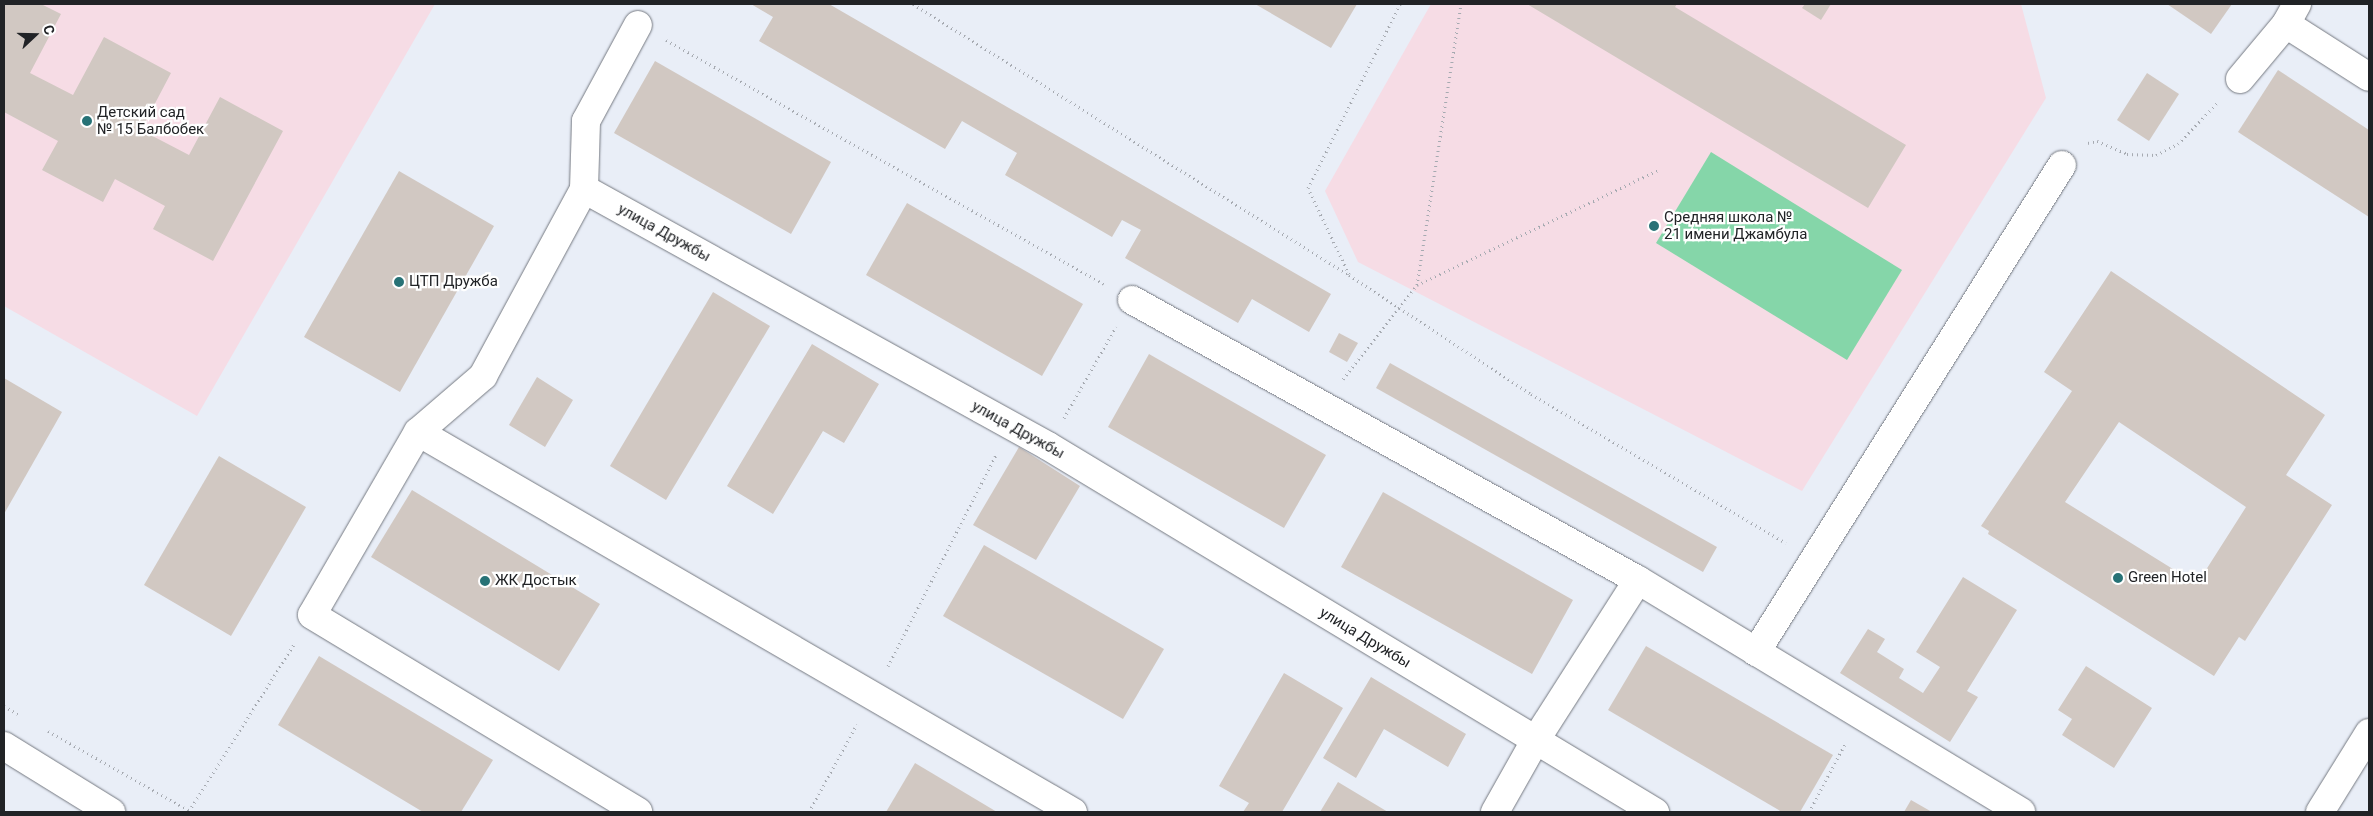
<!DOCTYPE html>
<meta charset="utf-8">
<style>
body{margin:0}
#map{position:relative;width:2373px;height:816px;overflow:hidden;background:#e9eef7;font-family:Roboto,sans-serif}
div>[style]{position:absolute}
.education>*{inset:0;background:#f6dce5}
.green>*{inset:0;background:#85d6a9}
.building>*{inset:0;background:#d1c8c2}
.path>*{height:3px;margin-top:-1.5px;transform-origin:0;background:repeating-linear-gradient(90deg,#a6aab1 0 1px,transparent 0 5px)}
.roads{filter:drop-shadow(0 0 1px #757981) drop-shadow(0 0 1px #757981)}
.minor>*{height:28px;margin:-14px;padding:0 14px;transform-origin:14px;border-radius:14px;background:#fff}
.major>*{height:28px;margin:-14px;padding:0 14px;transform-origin:14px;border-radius:14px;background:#fff}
.dots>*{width:14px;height:14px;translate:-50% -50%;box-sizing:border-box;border:2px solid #fff;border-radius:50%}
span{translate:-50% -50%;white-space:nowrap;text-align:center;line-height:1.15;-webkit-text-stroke:4.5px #fff;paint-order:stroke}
.poi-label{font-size:15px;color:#212326}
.left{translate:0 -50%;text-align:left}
.street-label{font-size:15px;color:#212326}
.frame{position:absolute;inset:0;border:5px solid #212326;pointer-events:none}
.north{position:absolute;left:10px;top:10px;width:50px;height:50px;-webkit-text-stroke:4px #fff;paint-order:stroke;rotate:69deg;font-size:14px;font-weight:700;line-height:20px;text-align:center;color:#212326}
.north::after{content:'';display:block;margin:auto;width:18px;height:22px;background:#212326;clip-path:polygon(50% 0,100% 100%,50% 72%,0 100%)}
</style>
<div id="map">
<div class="education">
<i style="clip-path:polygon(4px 4px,435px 4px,197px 416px,4px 306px)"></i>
<i style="clip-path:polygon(1431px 4px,2021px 4px,2046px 98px,1802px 491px,1358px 262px,1325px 191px)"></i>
</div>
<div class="green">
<i style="clip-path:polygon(1711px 152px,1902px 270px,1847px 360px,1656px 243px)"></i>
</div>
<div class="building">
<i style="clip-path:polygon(4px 4px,41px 4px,61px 14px,30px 73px,73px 95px,104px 37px,171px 73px,141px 130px,189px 155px,220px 97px,283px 131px,213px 261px,153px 229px,165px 206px,115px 179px,103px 202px,42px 170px,58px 141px,4px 112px)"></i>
<i style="clip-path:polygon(751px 4px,829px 4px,1331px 294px,1309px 332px,1252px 299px,1238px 323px,1125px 258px,1141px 230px,1122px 220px,1112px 237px,1005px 175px,1017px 153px,962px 121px,945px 149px,759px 41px,773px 17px)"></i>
<i style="clip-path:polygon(1255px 4px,1357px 4px,1331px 48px)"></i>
<i style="clip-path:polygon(1527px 4px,1677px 4px,1675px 7px,1906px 145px,1868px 208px)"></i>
<i style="clip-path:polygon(1805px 4px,1831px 4px,1821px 20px,1802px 8px)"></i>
<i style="clip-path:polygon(2167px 4px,2232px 4px,2211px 34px)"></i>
<i style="clip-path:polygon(655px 61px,831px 162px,791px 234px,614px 133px)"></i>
<i style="clip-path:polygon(2278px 70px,2369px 130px,2369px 217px,2238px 132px)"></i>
<i style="clip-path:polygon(2147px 73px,2179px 94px,2149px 141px,2117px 120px)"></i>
<i style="clip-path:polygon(399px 171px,494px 226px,400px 392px,304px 337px)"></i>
<i style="clip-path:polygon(907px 203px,1083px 304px,1042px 376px,866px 275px)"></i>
<i style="clip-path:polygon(evenodd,2111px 271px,2325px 415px,2286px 475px,2332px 505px,2245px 641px,2239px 637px,2214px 676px,1988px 534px,1989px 531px,1981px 526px,2072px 391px,2044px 372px,2111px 271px,2119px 422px,2246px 507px,2197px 584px,2065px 502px,2119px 422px)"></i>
<i style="clip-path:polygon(713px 292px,770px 326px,666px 500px,610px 466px)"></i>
<i style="clip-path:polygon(1339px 333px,1358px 343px,1347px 362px,1329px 352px)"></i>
<i style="clip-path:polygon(812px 344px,879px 384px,844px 443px,823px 431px,773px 514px,727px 486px)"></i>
<i style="clip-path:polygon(1149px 354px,1326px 455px,1284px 528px,1108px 427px)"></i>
<i style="clip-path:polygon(1390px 363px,1717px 547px,1703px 572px,1376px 388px)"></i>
<i style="clip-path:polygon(537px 377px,573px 400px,545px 447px,509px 425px)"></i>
<i style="clip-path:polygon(4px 378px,62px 412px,4px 514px)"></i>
<i style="clip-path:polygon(1019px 447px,1080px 486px,1036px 560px,973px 525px)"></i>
<i style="clip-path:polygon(219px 456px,306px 507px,231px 636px,144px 585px)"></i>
<i style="clip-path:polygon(412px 490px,600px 604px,559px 671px,371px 557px)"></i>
<i style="clip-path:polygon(1383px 492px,1573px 600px,1532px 674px,1341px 567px)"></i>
<i style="clip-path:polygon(984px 545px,1164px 649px,1123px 719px,943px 616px)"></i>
<i style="clip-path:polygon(1963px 577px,2017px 610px,1967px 691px,1978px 697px,1950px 742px,1840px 673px,1868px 629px,1885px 639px,1877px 652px,1904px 669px,1899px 678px,1923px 693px,1940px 667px,1916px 652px)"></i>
<i style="clip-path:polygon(1646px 646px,1833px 755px,1800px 812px,1782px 812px,1608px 710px)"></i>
<i style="clip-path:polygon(319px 656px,493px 760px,461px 812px,423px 812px,278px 725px)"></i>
<i style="clip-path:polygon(2086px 666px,2152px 708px,2114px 768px,2062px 735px,2072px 719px,2058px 710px)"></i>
<i style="clip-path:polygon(1284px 673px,1343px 708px,1282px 812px,1243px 812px,1249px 803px,1219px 786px)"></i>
<i style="clip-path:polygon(1371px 677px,1466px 734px,1448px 767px,1384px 729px,1356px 778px,1323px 758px)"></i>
<i style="clip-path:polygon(915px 763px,997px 812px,886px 812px)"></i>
<i style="clip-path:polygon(1338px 782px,1388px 812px,1320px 812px)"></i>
<i style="clip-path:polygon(1911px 800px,1932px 812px,1904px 812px)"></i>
</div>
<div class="path">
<i style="left:913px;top:4px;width:513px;rotate:31.86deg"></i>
<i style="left:1349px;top:275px;width:217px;rotate:33.2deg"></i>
<i style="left:1531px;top:394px;width:295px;rotate:30.3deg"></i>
<i style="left:666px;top:40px;width:501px;rotate:29.12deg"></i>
<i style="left:2088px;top:143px;width:9px;rotate:-13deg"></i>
<i style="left:2097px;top:141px;width:33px;rotate:23deg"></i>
<i style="left:2127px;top:154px;width:29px;rotate:2deg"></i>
<i style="left:2156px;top:155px;width:25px;rotate:-27deg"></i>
<i style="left:2178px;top:144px;width:58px;rotate:-46.4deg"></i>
<i style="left:1349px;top:274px;width:95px;rotate:-115.5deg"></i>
<i style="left:1308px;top:188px;width:206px;rotate:-63.4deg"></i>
<i style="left:1417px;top:285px;width:267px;rotate:-25.5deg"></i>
<i style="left:1343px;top:379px;width:120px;rotate:-51.8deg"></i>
<i style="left:1417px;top:285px;width:284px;rotate:-81.1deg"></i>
<i style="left:1064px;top:418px;width:105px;rotate:-60.3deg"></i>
<i style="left:888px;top:666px;width:237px;rotate:-62.9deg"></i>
<i style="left:4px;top:706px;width:16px;rotate:30deg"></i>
<i style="left:48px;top:731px;width:165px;rotate:29.4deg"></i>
<i style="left:189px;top:811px;width:199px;rotate:-57.8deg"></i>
<i style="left:809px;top:812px;width:100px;rotate:-61.4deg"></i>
<i style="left:1809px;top:812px;width:77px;rotate:-62.1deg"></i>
</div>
<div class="roads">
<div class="minor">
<i style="left:2297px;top:4px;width:23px;rotate:119deg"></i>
<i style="left:2286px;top:24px;width:98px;rotate:32.6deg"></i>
<i style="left:2240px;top:79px;width:72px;rotate:-50.1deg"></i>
<i style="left:584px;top:189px;width:68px;rotate:-88.3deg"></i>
<i style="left:586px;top:121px;width:109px;rotate:-61.6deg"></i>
<i style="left:1132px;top:300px;width:578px;rotate:28.96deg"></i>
<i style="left:1638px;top:580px;width:448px;rotate:31.2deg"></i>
<i style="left:418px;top:432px;width:211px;rotate:120.1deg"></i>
<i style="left:312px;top:615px;width:381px;rotate:31.1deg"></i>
<i style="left:1756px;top:652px;width:575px;rotate:-57.86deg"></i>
<i style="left:1073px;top:812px;width:757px;rotate:-149.88deg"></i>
<i style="left:418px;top:432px;width:86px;rotate:-40.7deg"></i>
<i style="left:483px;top:376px;width:213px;rotate:-61.6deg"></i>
<i style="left:584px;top:189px;width:530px;rotate:28.98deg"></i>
<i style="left:1048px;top:446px;width:709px;rotate:31.09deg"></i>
<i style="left:1495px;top:812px;width:81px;rotate:-60.6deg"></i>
<i style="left:1535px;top:741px;width:191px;rotate:-57.4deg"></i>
<i style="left:2320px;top:812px;width:93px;rotate:-58.2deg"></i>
</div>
<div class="major">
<i style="left:4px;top:746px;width:126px;rotate:31.7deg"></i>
</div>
</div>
<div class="dots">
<i style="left:87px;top:121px;background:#277276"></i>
<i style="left:1654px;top:226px;background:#277276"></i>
<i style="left:399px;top:282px;background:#277276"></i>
<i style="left:2118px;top:578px;background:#277276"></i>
<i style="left:485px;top:581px;background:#277276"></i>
</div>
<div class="poi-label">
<span class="left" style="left:97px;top:121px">Детский сад<br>№ 15 Балбобек</span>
<span class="left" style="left:1664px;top:226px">Средняя школа №<br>21 имени Джамбула</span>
<span class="left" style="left:409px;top:282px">ЦТП Дружба</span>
<span class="left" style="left:2128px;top:578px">Green Hotel</span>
<span class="left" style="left:495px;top:581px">ЖК Достык</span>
</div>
<div class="street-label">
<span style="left:664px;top:233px;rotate:29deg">улица Дружбы</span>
<span style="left:1018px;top:430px;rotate:29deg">улица Дружбы</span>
<span style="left:1365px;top:638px;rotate:31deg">улица Дружбы</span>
</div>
<div class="frame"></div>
<div class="north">С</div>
</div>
